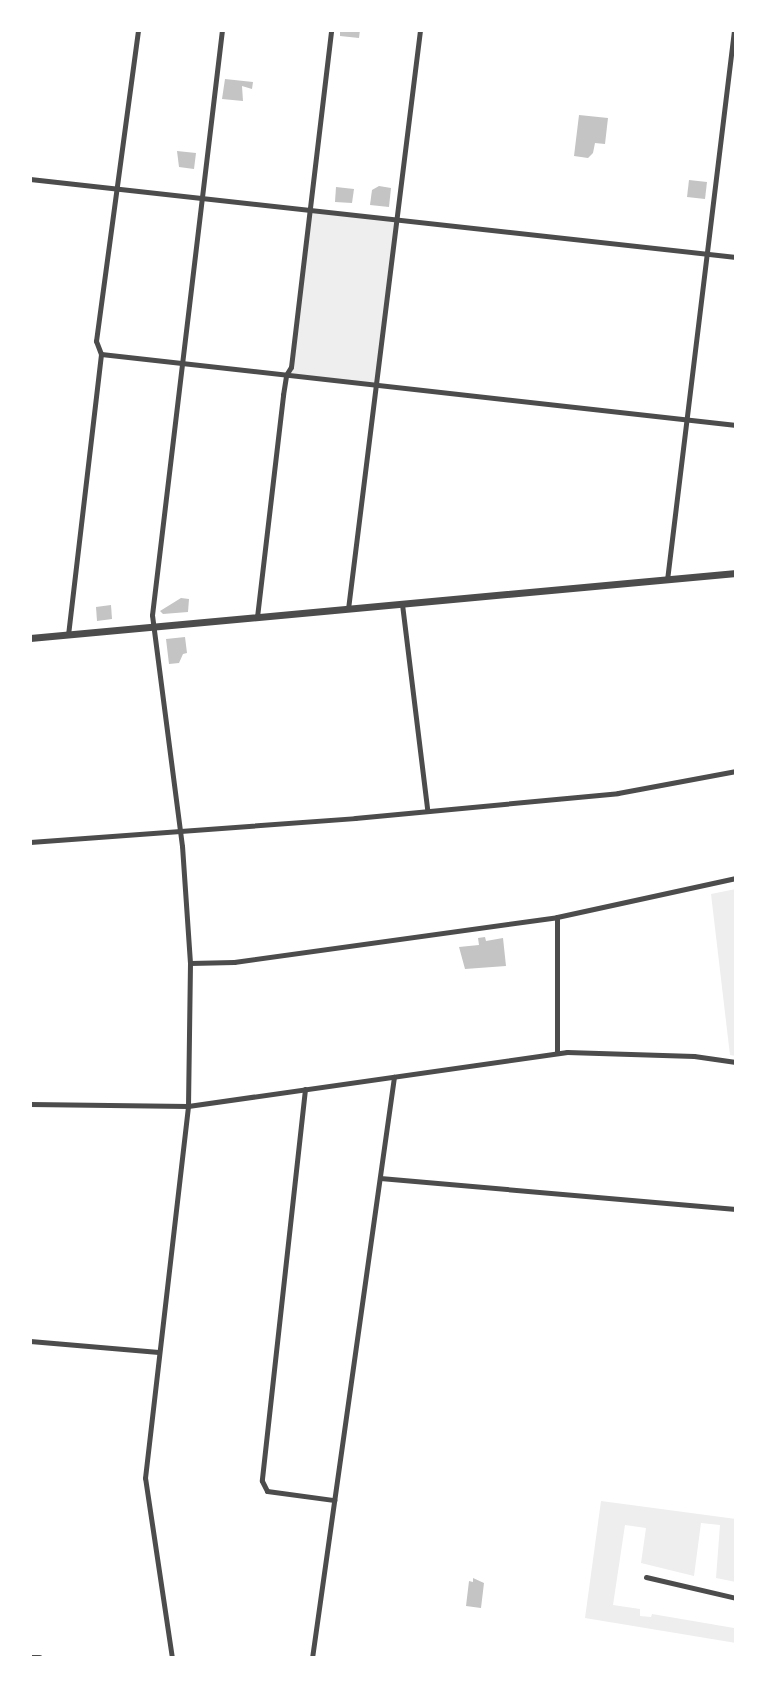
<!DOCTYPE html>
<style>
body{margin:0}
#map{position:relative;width:766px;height:1688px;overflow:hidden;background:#fff;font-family:Mulish,sans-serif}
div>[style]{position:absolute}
.green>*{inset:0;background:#eee}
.building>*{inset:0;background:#c4c4c4}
.minor>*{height:5px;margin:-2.5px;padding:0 2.5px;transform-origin:2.5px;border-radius:2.5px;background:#4c4c4c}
.tertiary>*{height:7px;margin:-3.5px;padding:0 3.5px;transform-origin:3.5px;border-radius:3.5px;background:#4c4c4c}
span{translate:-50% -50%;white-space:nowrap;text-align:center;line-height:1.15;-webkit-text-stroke:5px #fff;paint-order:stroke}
.frame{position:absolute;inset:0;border:32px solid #fff;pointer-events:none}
</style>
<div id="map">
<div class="green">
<i style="clip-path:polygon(310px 210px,397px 218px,376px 385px,286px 375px,291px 367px)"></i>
<i style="clip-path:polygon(736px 889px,736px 1056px,730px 1055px,711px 894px)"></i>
<i style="clip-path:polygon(601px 1501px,736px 1519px,736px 1582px,716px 1578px,720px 1525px,701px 1523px,694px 1576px,641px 1563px,646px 1528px,625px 1525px,613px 1605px,640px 1609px,640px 1616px,651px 1617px,652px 1614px,734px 1628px,736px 1643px,585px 1618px)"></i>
</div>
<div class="building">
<i style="clip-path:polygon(340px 30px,360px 30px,359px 38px,340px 36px)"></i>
<i style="clip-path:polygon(225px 79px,253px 82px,252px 89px,242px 86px,243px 101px,222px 99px)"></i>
<i style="clip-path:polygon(579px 115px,608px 118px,605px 144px,595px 143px,593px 153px,588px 158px,574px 156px)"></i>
<i style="clip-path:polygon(177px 151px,196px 153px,194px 169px,179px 167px)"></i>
<i style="clip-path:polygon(689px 180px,707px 182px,705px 199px,687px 197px)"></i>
<i style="clip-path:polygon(379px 186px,391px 188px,389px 207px,370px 205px,372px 190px)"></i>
<i style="clip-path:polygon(336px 187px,354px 189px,352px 203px,335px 202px)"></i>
<i style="clip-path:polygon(181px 598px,189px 599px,188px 612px,163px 614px,160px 611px)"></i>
<i style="clip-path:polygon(111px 605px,112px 619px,97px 621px,96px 607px)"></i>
<i style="clip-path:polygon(185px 637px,187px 653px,183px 654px,179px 663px,169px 664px,166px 639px)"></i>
<i style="clip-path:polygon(485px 937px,486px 941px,503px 938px,506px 966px,465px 969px,459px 947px,479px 945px,478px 938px)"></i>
<i style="clip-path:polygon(473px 1578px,484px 1583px,481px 1608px,466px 1606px,469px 1581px,473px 1582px)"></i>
</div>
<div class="minor">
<i style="left:30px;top:179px;width:710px;rotate:6.3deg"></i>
<i style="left:101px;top:354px;width:639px;rotate:6.38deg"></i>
<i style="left:667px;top:580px;width:554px;rotate:-83.05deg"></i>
<i style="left:402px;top:604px;width:207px;rotate:83deg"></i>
<i style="left:348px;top:609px;width:583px;rotate:-82.91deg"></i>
<i style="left:257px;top:617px;width:224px;rotate:-83.3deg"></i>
<i style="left:283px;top:395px;width:20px;rotate:-81deg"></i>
<i style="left:286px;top:375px;width:9px;rotate:-58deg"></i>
<i style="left:291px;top:367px;width:339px;rotate:-83.2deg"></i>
<i style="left:68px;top:635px;width:283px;rotate:-83.3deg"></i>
<i style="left:101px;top:354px;width:14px;rotate:-111deg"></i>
<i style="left:96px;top:341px;width:314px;rotate:-82.3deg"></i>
<i style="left:30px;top:842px;width:326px;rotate:-4.2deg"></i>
<i style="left:355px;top:818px;width:264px;rotate:-5.4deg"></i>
<i style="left:618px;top:793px;width:120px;rotate:-10.6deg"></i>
<i style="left:190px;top:963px;width:44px;rotate:-1.3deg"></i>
<i style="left:234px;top:962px;width:326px;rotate:-7.9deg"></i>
<i style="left:557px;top:917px;width:183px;rotate:-12.3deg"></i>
<i style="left:557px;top:1053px;width:136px;rotate:-90deg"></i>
<i style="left:305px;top:1089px;width:394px;rotate:96.3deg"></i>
<i style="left:262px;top:1481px;width:11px;rotate:63deg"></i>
<i style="left:267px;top:1491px;width:68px;rotate:7.7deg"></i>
<i style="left:30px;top:1104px;width:158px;rotate:0.7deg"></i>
<i style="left:188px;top:1106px;width:383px;rotate:-8.1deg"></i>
<i style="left:567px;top:1052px;width:127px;rotate:1.8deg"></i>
<i style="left:694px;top:1056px;width:42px;rotate:8.1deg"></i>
<i style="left:380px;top:1178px;width:357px;rotate:5deg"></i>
<i style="left:30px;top:1341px;width:129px;rotate:4.9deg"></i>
<i style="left:646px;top:1577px;width:92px;rotate:13.1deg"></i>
<i style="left:172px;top:1658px;width:182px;rotate:-98.5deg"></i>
<i style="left:145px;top:1478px;width:374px;rotate:-83.4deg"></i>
<i style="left:188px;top:1106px;width:143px;rotate:-89.2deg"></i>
<i style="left:190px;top:963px;width:117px;rotate:-93.9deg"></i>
<i style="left:182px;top:846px;width:233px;rotate:-97.4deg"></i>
<i style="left:152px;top:615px;width:589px;rotate:-83.18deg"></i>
<i style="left:312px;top:1658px;width:587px;rotate:-81.97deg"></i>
</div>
<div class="tertiary">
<i style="left:30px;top:638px;width:709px;rotate:-5.26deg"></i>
<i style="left:30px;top:1658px;width:9px"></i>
</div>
<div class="frame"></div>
</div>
